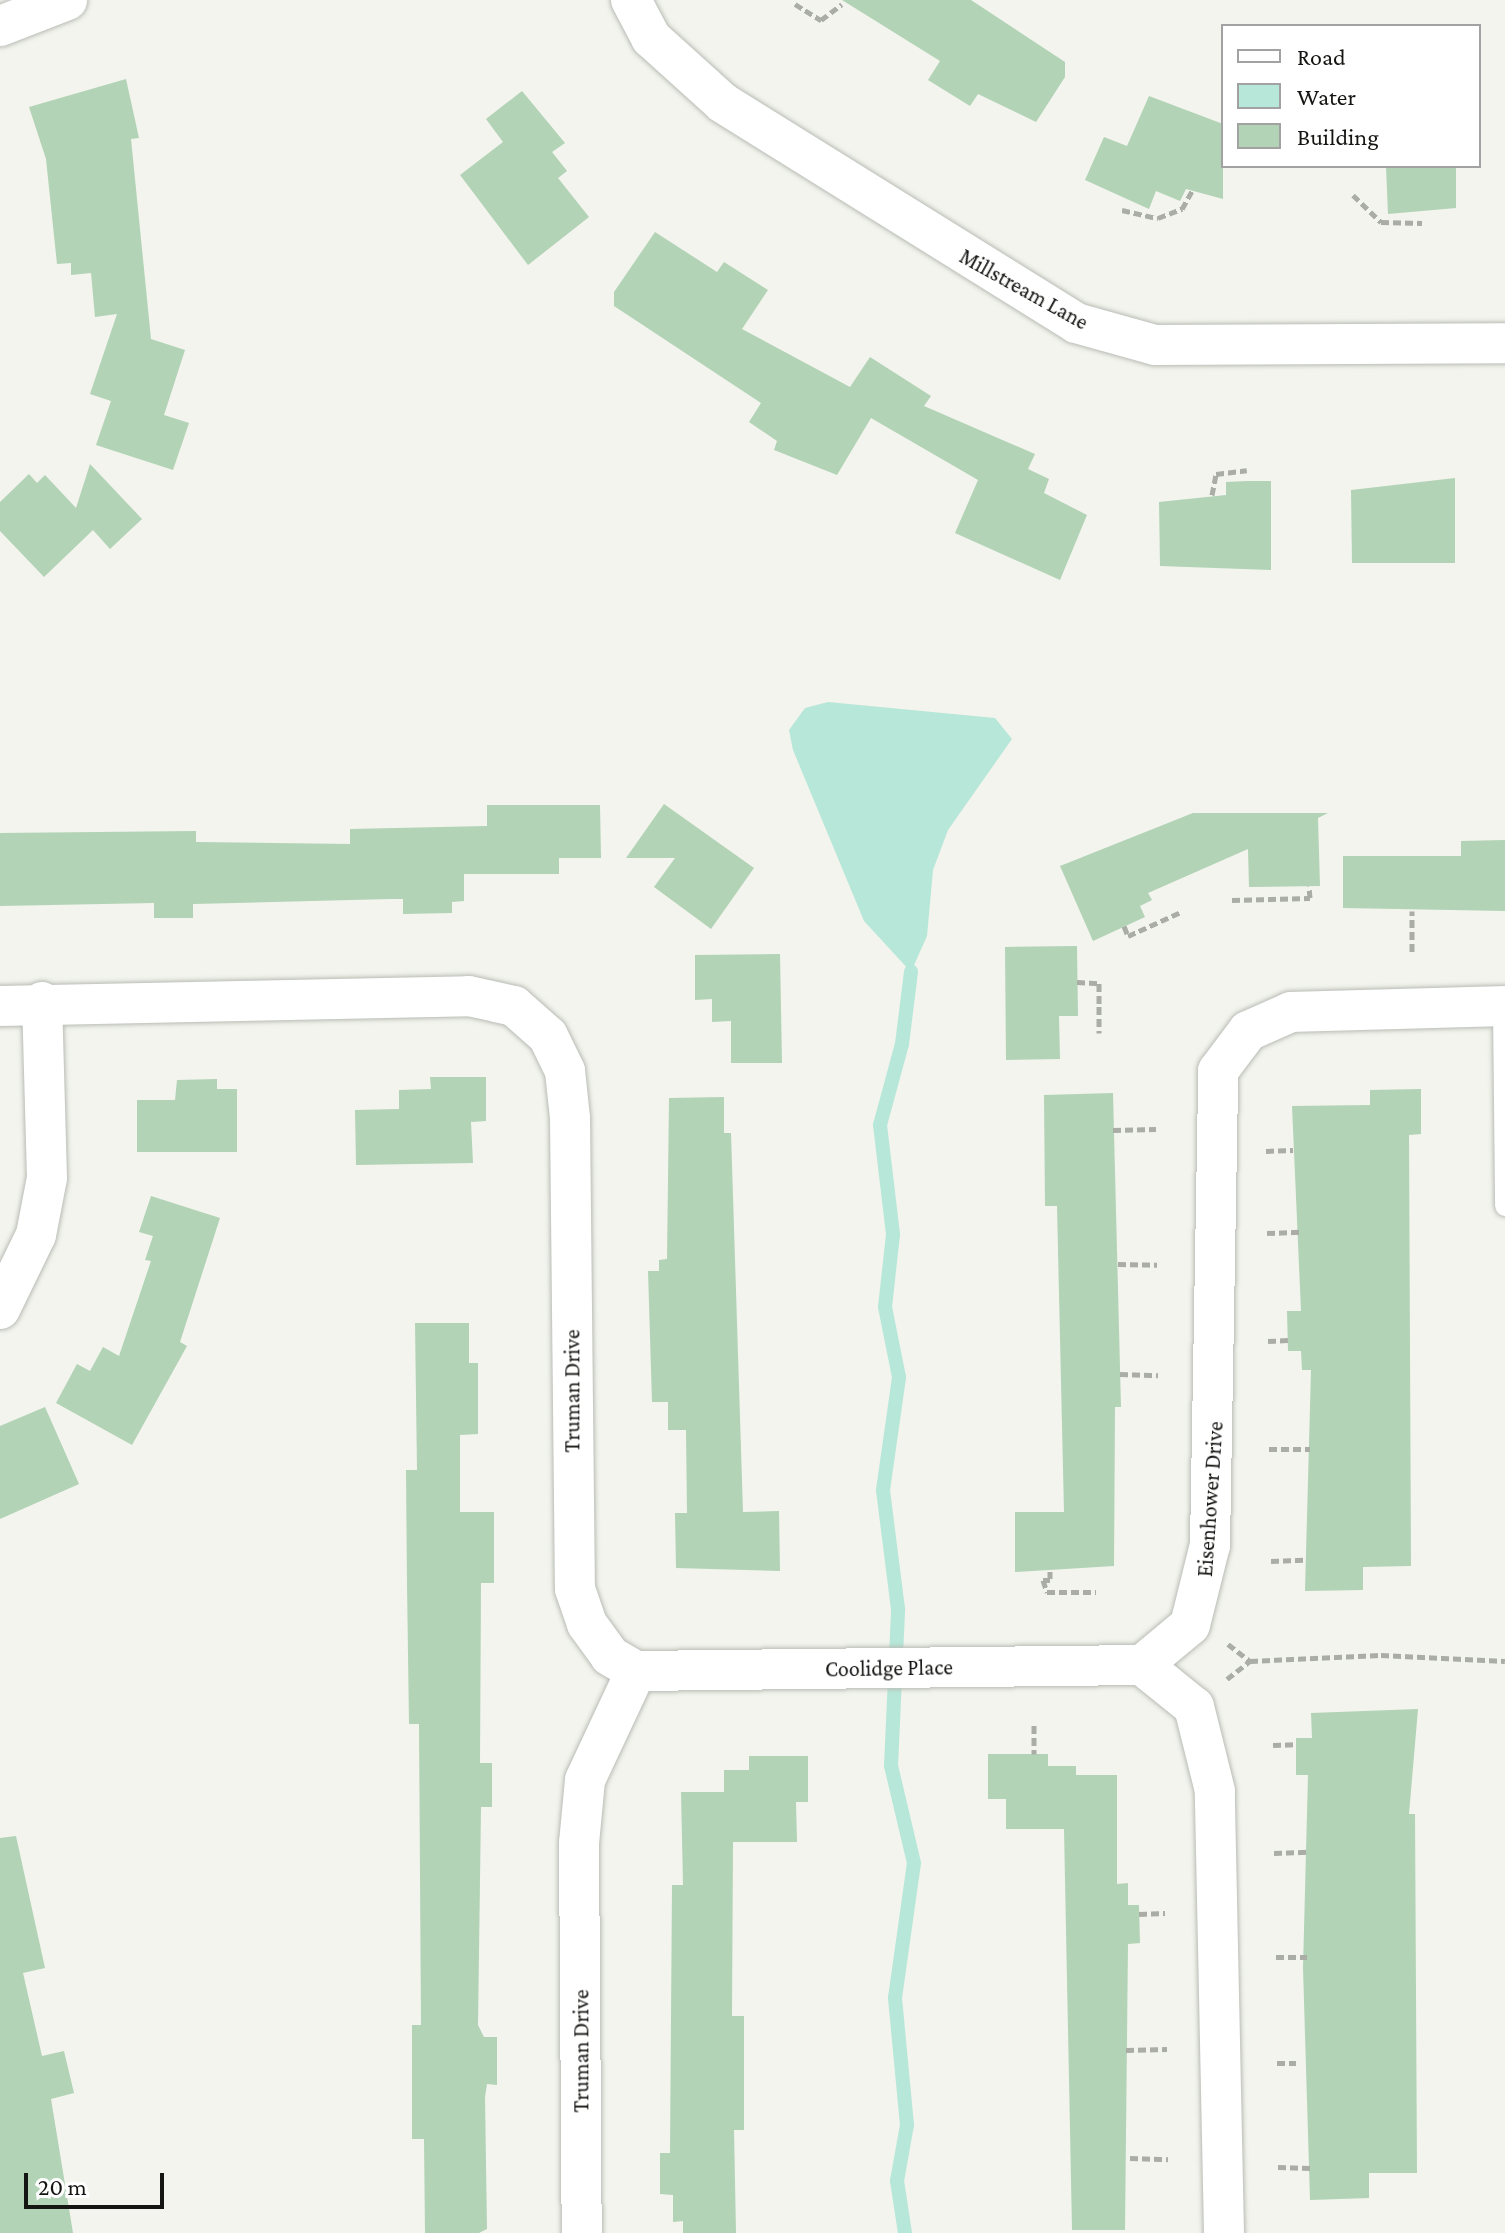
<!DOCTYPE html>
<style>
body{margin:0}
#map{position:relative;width:1505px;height:2233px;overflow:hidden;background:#f2f4ed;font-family:"Crimson Pro",serif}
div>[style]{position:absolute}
.water>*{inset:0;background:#b7e7d8}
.stream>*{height:14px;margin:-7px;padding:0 7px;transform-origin:7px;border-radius:7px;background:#b7e7d8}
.building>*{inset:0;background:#b2d3b6}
.path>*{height:5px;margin-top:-2.5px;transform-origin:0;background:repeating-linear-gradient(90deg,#aaaca6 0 8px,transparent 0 12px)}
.roads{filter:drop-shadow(0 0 2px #b9bcb5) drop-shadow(0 0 2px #b9bcb5)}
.service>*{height:20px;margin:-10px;padding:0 10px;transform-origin:10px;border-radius:10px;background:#fff}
.minor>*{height:40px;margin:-20px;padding:0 20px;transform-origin:20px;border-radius:20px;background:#fff}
span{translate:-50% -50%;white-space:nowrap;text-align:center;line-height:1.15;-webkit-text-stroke:8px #fff;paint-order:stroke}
.street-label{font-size:22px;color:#151613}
.legend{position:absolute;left:1221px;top:24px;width:260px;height:144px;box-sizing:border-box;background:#fff;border:2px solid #a1a2a1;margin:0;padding:10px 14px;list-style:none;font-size:24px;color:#151613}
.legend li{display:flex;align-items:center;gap:16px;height:40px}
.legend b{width:40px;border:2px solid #a1a2a1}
.scale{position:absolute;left:24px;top:2173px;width:140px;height:36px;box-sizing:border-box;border:4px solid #151613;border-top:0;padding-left:10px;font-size:24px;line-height:28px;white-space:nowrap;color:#151613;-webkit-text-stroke:6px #fff;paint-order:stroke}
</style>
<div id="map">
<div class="water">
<i style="clip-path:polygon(828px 702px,995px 718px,1012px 739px,948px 830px,933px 870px,927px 936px,911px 972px,864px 921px,793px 750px,789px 730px,805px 708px)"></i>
</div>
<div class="stream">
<i style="left:905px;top:2233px;width:53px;rotate:-98.7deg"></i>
<i style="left:897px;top:2181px;width:57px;rotate:-79.9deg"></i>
<i style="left:907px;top:2125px;width:128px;rotate:-95.4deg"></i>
<i style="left:895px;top:1998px;width:136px;rotate:-82deg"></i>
<i style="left:914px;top:1863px;width:100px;rotate:-103.3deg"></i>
<i style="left:891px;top:1766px;width:157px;rotate:-87.4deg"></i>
<i style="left:898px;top:1609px;width:120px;rotate:-97.2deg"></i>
<i style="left:883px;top:1490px;width:114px;rotate:-81.9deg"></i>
<i style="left:899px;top:1377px;width:71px;rotate:-101.3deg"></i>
<i style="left:885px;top:1307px;width:73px;rotate:-83.7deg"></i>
<i style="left:893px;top:1234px;width:110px;rotate:-96.8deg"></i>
<i style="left:880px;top:1125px;width:84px;rotate:-74.8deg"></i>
<i style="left:902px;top:1044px;width:73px;rotate:-82.9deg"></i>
</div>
<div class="building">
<i style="clip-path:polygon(842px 0,971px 0,1065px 62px,1065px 77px,1036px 122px,978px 94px,970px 106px,928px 80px,940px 61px)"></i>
<i style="clip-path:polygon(126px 79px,139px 138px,131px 139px,151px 339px,185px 350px,164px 415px,189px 423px,173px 470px,96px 445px,111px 401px,90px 394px,117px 314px,95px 317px,91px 273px,71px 275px,71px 263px,57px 264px,46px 159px,29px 107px)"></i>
<i style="clip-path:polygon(522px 91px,565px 143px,552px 152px,567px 171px,558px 178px,589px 217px,528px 265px,460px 175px,503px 142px,486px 119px)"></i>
<i style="clip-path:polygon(1149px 96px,1223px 124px,1223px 199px,1186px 189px,1180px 201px,1156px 191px,1149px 209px,1085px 180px,1104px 137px,1127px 146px)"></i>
<i style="clip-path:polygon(1386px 166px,1456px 166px,1456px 208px,1388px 214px)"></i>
<i style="clip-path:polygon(655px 232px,717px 272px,724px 262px,768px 290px,742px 329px,850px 387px,870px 357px,931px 396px,924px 406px,1035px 454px,1028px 469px,1049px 479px,1044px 493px,1087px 515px,1060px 580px,955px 533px,978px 480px,871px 418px,837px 475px,774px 450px,777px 441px,749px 422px,761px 403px,614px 306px,614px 292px)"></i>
<i style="clip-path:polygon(90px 464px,142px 519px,110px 549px,93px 530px,44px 577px,0 531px,0 502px,29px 474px,37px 483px,45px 475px,76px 508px)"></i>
<i style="clip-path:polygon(1455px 478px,1455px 563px,1352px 563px,1351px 490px)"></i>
<i style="clip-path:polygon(1247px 481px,1271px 481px,1271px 570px,1160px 566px,1159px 502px,1226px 495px,1226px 482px)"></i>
<i style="clip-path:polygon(664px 804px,754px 868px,711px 929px,654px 887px,675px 858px,626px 858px)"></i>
<i style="clip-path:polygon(487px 805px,600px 805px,601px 858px,559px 858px,559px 874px,464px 874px,464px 901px,452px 902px,452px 913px,403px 914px,403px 899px,390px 899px,193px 904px,193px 918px,154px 918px,154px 903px,0 906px,0 833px,196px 831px,196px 842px,350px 844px,350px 829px,487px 826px)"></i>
<i style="clip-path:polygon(1193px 813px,1328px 813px,1318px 818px,1320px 886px,1249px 887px,1248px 849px,1148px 893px,1152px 900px,1140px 906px,1145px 917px,1093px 941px,1060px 866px)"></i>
<i style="clip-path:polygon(1505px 840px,1505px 911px,1343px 908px,1343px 856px,1461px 856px,1461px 841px)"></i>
<i style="clip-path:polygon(1077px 946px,1078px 1016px,1059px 1016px,1060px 1059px,1006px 1060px,1005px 947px)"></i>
<i style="clip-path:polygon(780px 954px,782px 1063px,731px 1063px,731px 1021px,712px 1022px,712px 999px,695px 1000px,695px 955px)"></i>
<i style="clip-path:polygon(430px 1077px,486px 1077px,486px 1121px,471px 1122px,473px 1163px,356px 1165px,355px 1110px,399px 1109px,399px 1090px,431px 1089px)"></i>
<i style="clip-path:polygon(217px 1079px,217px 1089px,237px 1089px,237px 1152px,137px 1152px,137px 1100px,175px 1100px,177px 1080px)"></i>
<i style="clip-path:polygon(1421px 1089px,1421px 1134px,1409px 1135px,1411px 1566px,1363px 1567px,1363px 1590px,1305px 1591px,1311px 1370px,1302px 1370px,1301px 1351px,1288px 1351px,1287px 1311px,1301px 1311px,1292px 1106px,1370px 1105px,1370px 1090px)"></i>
<i style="clip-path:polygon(1113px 1093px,1121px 1407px,1115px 1407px,1114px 1566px,1015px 1572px,1015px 1512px,1064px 1512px,1057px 1206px,1045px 1206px,1044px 1095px)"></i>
<i style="clip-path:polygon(724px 1097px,724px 1133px,731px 1133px,743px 1512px,779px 1511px,780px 1571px,676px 1568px,675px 1513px,687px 1513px,686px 1430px,668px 1430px,668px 1402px,652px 1402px,648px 1271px,659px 1271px,659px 1260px,667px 1259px,669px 1098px)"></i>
<i style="clip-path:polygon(151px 1196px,220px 1218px,180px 1342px,187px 1346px,132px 1445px,56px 1403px,77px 1364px,90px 1371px,103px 1347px,119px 1356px,151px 1261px,145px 1260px,153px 1236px,139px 1232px)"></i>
<i style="clip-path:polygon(415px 1323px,469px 1323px,469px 1363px,478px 1363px,478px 1434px,460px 1435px,460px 1512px,494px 1512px,494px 1583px,481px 1583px,480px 1763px,492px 1763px,492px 1807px,481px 1807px,478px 2025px,484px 2037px,497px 2037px,497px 2085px,487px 2084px,485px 2097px,487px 2229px,479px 2233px,425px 2233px,424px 2139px,412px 2139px,412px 2025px,421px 2025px,419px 1724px,409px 1724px,407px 1584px,406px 1470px,417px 1470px)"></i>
<i style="clip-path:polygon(45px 1407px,79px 1484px,0 1519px,0 1426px)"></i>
<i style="clip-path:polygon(1418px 1709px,1409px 1814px,1415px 1814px,1417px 2173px,1369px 2173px,1369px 2198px,1310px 2200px,1303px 1968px,1308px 1775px,1296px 1775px,1296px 1738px,1312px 1738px,1311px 1713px)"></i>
<i style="clip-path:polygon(988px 1754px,1048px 1754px,1048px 1766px,1076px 1766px,1076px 1775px,1117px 1775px,1117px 1884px,1128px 1883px,1128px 1905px,1139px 1905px,1140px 1943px,1128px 1944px,1125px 2230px,1072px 2230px,1064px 1829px,1006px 1829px,1006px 1799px,988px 1799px)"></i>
<i style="clip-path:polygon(749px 1756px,808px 1756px,808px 1802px,796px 1802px,797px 1842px,733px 1842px,732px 2016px,744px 2016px,744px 2130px,734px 2130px,736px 2233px,683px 2233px,683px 2221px,673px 2222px,673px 2195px,660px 2194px,660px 2153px,670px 2153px,672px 1885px,683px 1885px,681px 1792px,724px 1792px,724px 1770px,749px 1770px)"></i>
<i style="clip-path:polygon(16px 1836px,45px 1968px,23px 1973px,42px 2056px,64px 2051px,74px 2093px,51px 2099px,73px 2233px,0 2233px,0 1838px)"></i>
</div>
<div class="path">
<i style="left:795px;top:4px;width:31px;rotate:32deg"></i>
<i style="left:821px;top:20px;width:26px;rotate:-37deg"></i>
<i style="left:1353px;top:195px;width:39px;rotate:44deg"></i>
<i style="left:1381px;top:222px;width:41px;rotate:1.4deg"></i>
<i style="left:1122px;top:210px;width:37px;rotate:13deg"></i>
<i style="left:1158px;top:218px;width:26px;rotate:-21deg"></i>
<i style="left:1182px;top:209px;width:21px;rotate:-61deg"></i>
<i style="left:1212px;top:495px;width:21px;rotate:-79deg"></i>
<i style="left:1216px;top:474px;width:31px;rotate:-7deg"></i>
<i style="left:1232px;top:900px;width:78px;rotate:-1.5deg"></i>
<i style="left:1310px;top:898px;width:12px;rotate:-95deg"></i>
<i style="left:1124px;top:926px;width:11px;rotate:68deg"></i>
<i style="left:1128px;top:936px;width:58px;rotate:-24.4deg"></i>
<i style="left:1412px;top:952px;width:41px;rotate:-90deg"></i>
<i style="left:1077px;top:982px;width:22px;rotate:3deg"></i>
<i style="left:1099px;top:983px;width:50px;rotate:90deg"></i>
<i style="left:1113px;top:1130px;width:43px;rotate:-1.3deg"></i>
<i style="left:1266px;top:1151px;width:27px;rotate:-2deg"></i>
<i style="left:1267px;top:1233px;width:33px;rotate:-2deg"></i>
<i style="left:1118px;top:1264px;width:39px;rotate:1deg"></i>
<i style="left:1268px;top:1341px;width:20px;rotate:-3deg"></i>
<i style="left:1120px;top:1374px;width:38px;rotate:2deg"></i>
<i style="left:1269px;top:1449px;width:41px"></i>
<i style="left:1271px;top:1561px;width:33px;rotate:-2deg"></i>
<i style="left:1050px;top:1571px;width:9px;rotate:90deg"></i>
<i style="left:1050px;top:1580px;width:7px;rotate:180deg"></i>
<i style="left:1043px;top:1580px;width:13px;rotate:72deg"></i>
<i style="left:1047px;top:1592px;width:49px"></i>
<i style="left:1228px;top:1644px;width:28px;rotate:38deg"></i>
<i style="left:1250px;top:1661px;width:131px;rotate:-2.6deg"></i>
<i style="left:1381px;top:1655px;width:124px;rotate:2.8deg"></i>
<i style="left:1227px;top:1679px;width:29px;rotate:-38deg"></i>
<i style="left:1034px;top:1725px;width:29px;rotate:90deg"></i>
<i style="left:1273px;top:1745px;width:23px;rotate:-2deg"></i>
<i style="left:1274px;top:1853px;width:35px;rotate:-2deg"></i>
<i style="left:1139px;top:1914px;width:26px;rotate:-2deg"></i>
<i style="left:1276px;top:1957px;width:31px"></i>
<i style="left:1126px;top:2050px;width:41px;rotate:-1.4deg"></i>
<i style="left:1277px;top:2063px;width:19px"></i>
<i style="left:1130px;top:2158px;width:38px;rotate:2deg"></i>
<i style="left:1278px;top:2167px;width:32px;rotate:2deg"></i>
</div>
<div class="roads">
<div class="service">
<i style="left:1503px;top:1006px;width:200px;rotate:89.4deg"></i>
</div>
<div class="minor">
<i style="left:631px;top:0;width:43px;rotate:62.2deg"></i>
<i style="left:651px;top:38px;width:97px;rotate:42.1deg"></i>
<i style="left:723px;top:103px;width:416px;rotate:31.9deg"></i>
<i style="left:1076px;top:323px;width:82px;rotate:15.6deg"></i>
<i style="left:1155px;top:345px;width:350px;rotate:-0.3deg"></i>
<i style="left:0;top:26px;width:72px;rotate:-21.2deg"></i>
<i style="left:0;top:1006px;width:469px;rotate:-1.2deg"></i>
<i style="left:469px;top:996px;width:46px;rotate:12.5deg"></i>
<i style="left:514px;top:1006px;width:45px;rotate:41.4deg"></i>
<i style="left:548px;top:1036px;width:39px;rotate:64deg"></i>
<i style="left:565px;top:1071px;width:47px;rotate:83.9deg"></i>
<i style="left:570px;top:1118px;width:471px;rotate:89.4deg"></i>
<i style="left:575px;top:1589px;width:37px;rotate:71deg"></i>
<i style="left:587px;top:1624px;width:39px;rotate:54deg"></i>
<i style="left:610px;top:1656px;width:30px;rotate:30deg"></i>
<i style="left:636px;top:1671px;width:120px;rotate:115.1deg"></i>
<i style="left:585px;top:1780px;width:63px;rotate:95.4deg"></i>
<i style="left:579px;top:1843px;width:390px;rotate:89.6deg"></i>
<i style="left:0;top:1309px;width:82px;rotate:-64.1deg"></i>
<i style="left:36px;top:1235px;width:58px;rotate:-79.1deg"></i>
<i style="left:47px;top:1178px;width:176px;rotate:-91.6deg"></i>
<i style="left:636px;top:1671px;width:506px;rotate:-0.68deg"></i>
<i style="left:1224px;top:2233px;width:442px;rotate:-91.2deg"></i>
<i style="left:1215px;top:1791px;width:87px;rotate:-104deg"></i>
<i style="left:1194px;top:1707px;width:67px;rotate:-141.1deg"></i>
<i style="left:1142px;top:1665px;width:62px;rotate:-39.8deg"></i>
<i style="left:1190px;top:1625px;width:82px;rotate:-76deg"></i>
<i style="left:1210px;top:1545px;width:474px;rotate:-89deg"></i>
<i style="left:1218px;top:1071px;width:50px;rotate:-53.1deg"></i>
<i style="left:1248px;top:1031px;width:47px;rotate:-23.8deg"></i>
<i style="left:1291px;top:1012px;width:214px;rotate:-1.6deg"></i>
</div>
</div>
<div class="street-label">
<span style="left:1024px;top:289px;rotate:29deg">Millstream Lane</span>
<span style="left:572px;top:1391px;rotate:-90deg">Truman Drive</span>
<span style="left:1210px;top:1499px;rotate:-86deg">Eisenhower Drive</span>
<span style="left:889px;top:1668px;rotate:-1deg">Coolidge Place</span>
<span style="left:581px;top:2051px;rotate:-90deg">Truman Drive</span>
</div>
<ul class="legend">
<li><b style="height:10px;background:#fff"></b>Road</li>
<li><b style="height:22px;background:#b7e7d8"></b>Water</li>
<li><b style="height:22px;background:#b2d3b6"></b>Building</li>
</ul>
<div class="scale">20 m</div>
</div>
